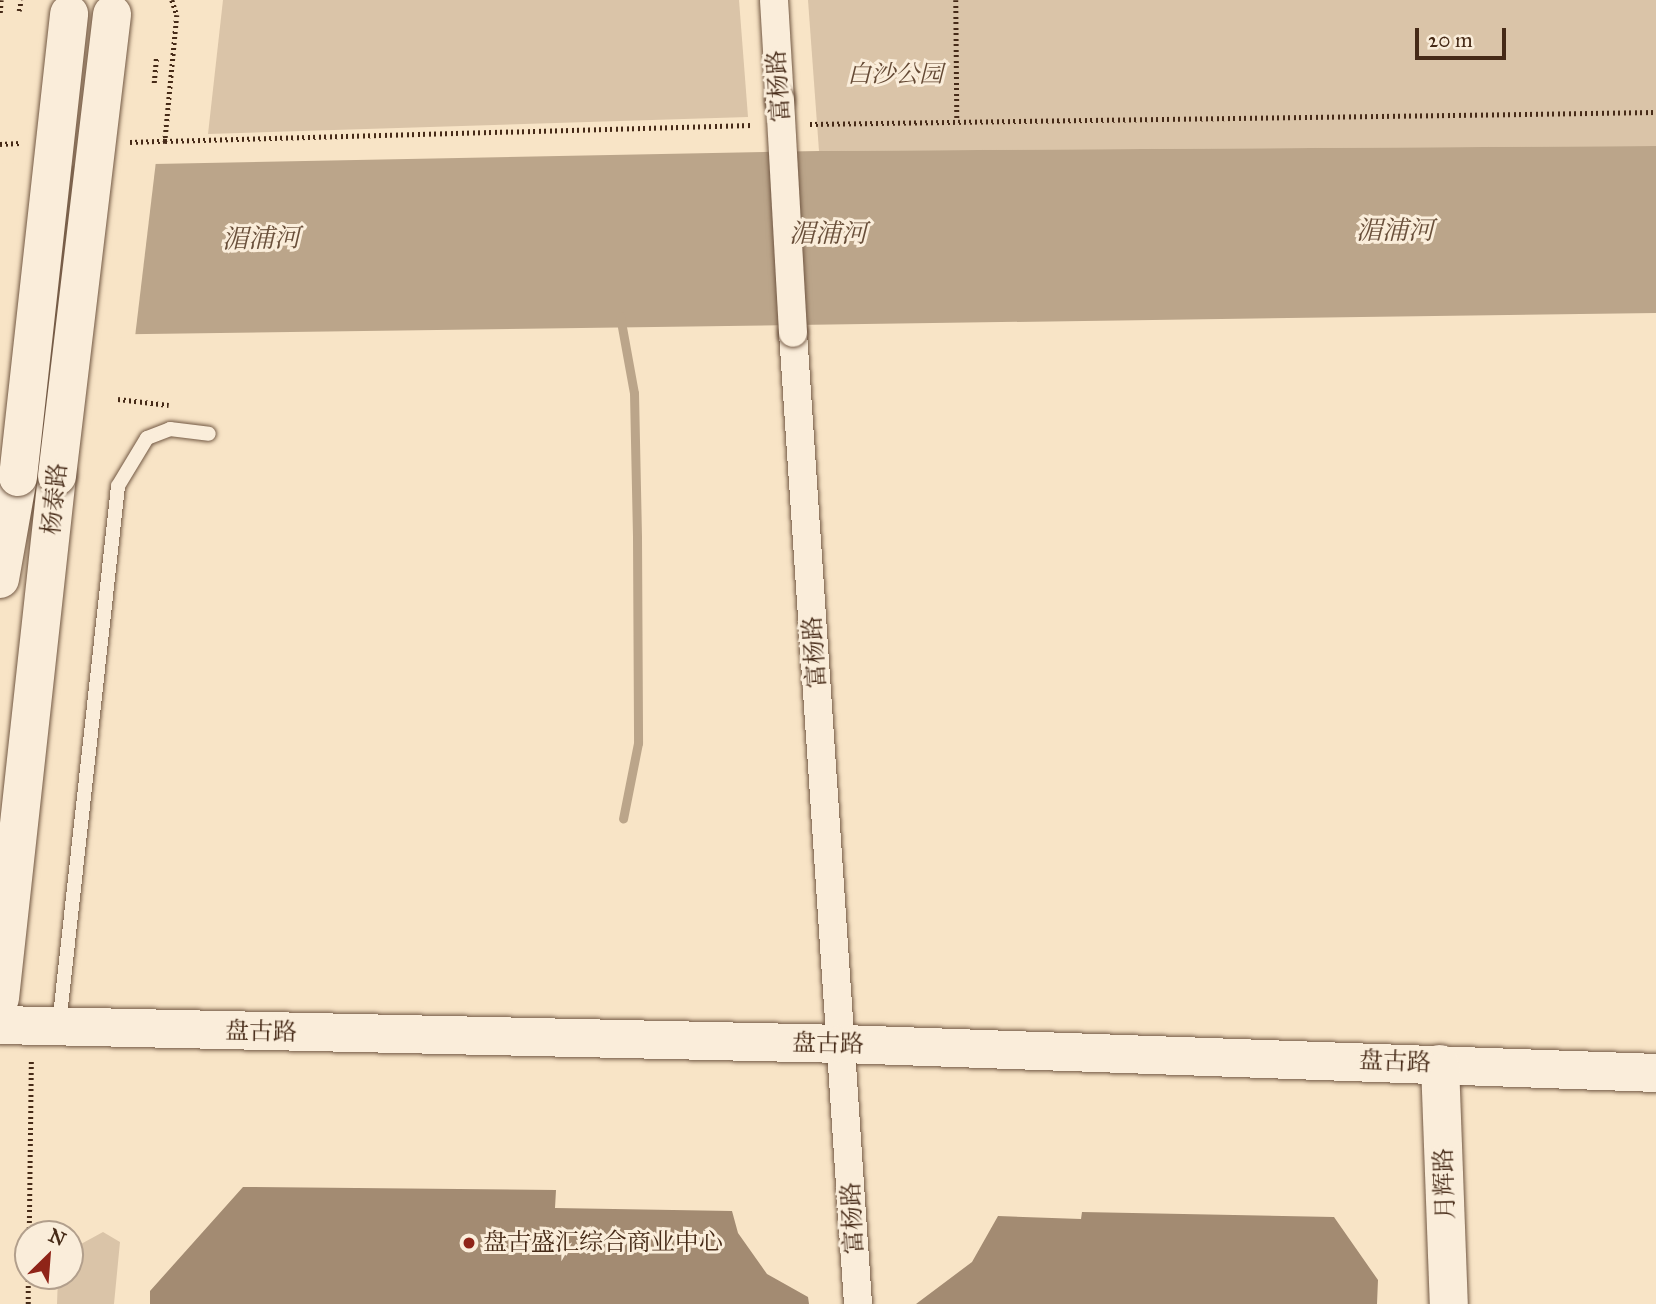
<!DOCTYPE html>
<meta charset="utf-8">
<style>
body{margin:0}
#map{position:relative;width:1656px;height:1304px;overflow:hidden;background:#f8e4c6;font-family:"IM FELL Great Primer","Noto Serif SC",serif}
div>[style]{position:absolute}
.green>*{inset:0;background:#dac4a8}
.water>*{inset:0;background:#bba58a}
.pier>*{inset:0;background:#f8e4c6}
.stream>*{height:9px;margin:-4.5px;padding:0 4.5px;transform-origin:4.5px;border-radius:4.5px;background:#bba58a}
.building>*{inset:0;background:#a38b72}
.path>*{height:4.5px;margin-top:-2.25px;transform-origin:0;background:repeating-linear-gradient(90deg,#462a17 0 2px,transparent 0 5.5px)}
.roads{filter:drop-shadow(0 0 2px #725843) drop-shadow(0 0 2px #725843)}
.lane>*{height:14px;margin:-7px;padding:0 7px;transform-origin:7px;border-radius:7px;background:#faedda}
.street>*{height:28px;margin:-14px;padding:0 14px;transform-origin:14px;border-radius:14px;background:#faedda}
.secondary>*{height:38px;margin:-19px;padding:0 19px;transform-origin:19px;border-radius:19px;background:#faedda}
.bridges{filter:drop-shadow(0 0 2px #725843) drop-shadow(0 0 2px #725843)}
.street-bridge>*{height:28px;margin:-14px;padding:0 14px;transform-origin:14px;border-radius:14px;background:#faedda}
.secondary-bridge>*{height:38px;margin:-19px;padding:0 19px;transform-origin:19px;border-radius:19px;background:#faedda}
.dots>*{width:19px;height:19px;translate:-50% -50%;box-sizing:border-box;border:4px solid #faedda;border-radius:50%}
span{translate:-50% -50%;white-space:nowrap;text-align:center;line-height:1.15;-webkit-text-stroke:6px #faedda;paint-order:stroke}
.park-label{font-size:24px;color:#644934;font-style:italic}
.street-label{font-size:24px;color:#462a17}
.poi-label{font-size:24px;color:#462a17}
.left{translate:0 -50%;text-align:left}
.water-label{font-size:26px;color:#694f3a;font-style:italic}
.north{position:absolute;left:14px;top:1220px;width:70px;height:70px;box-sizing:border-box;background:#faedda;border:2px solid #b29f8c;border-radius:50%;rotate:25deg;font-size:19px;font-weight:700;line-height:28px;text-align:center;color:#462a17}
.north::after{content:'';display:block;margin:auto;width:24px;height:32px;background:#8f2418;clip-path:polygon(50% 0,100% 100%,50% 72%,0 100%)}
.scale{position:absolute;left:1415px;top:28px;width:91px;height:32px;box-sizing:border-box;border:4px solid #462a17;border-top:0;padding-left:9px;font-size:21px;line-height:24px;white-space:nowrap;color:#462a17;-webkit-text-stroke:5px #faedda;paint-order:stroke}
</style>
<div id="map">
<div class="green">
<i style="clip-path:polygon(223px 0,739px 0,748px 117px,208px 134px)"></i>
<i style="clip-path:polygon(808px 0,1656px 0,1656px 146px,819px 151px)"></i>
<i style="clip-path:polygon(103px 1232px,120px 1242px,114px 1304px,57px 1304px,58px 1276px,70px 1276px,70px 1250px)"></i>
</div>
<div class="water">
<i style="clip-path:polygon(1656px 146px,1656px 313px,0 336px,0 167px,819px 151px)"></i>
</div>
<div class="pier">
<i style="clip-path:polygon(156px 161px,135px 337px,59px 338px,79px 162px)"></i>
<i style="clip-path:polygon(69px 162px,49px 339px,0 339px,0 164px)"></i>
</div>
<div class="stream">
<i style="left:620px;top:316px;width:78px;rotate:79.7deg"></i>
<i style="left:634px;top:393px;width:145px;rotate:88.8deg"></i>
<i style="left:637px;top:538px;width:205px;rotate:89.7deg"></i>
<i style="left:638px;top:743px;width:77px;rotate:101.2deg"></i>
</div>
<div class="building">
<i style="clip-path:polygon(243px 1187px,556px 1190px,555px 1208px,732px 1211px,738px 1233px,767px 1274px,808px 1297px,809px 1304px,150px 1304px,150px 1291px)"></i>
<i style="clip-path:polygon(1082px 1212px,1334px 1217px,1378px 1280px,1377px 1304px,916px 1304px,972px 1262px,998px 1216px,1081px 1219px)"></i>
</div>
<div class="path">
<i style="left:172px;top:0;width:16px;rotate:72deg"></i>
<i style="left:177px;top:15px;width:127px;rotate:95.4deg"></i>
<i style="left:165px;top:141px;width:587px;rotate:-1.56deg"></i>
<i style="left:956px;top:0;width:120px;rotate:89.5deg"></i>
<i style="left:19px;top:11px;width:11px;rotate:-80deg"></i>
<i style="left:0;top:13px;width:13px;rotate:-86deg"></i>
<i style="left:154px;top:83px;width:25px;rotate:-85deg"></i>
<i style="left:810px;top:124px;width:846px;rotate:-0.81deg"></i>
<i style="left:130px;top:142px;width:35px;rotate:-2deg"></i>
<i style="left:0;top:144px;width:20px;rotate:-3deg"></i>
<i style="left:118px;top:399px;width:51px;rotate:6.7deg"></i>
<i style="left:29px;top:1234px;width:174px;rotate:-89.3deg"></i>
<i style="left:28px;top:1304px;width:28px;rotate:-90deg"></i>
</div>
<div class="roads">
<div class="lane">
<i style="left:59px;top:1025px;width:542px;rotate:-83.75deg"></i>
<i style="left:118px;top:486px;width:56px;rotate:-58.9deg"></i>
<i style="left:147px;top:438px;width:25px;rotate:-21deg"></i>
<i style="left:170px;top:429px;width:39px;rotate:7deg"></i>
</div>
<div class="street">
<i style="left:774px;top:0;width:100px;rotate:86.6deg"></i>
<i style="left:793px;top:333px;width:973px;rotate:86.17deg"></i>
</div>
<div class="secondary">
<i style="left:0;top:579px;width:104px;rotate:-80deg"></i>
<i style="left:0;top:998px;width:525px;rotate:-83.77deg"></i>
<i style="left:0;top:1025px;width:843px;rotate:1.29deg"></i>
<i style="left:843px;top:1044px;width:814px;rotate:2.04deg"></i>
<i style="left:1440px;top:1064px;width:240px;rotate:87.9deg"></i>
</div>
</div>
<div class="bridges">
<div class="street-bridge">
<i style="left:780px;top:100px;width:233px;rotate:86.8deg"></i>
</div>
<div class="secondary-bridge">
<i style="left:57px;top:476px;width:465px;rotate:-83.2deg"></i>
<i style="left:18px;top:477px;width:466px;rotate:-83.7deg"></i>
</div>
</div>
<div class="dots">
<i style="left:469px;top:1243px;background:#8f2418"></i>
</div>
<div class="park-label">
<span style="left:895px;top:75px">白沙公园</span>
</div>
<div class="street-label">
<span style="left:779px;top:86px;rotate:-94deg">富杨路</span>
<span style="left:55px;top:499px;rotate:-84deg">杨泰路</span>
<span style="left:815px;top:652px;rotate:-94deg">富杨路</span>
<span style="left:261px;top:1032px;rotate:1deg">盘古路</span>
<span style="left:828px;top:1044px;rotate:1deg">盘古路</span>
<span style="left:1395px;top:1062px;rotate:2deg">盘古路</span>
<span style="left:1445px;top:1184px;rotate:-92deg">月辉路</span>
<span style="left:853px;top:1218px;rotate:-93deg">富杨路</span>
</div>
<div class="poi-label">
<span class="left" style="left:483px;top:1243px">盘古盛汇综合商业中心</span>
</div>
<div class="water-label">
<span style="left:1395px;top:231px">湄浦河</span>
<span style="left:828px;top:234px">湄浦河</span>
<span style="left:261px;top:239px;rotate:-1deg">湄浦河</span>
</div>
<div class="north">N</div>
<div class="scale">20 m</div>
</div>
